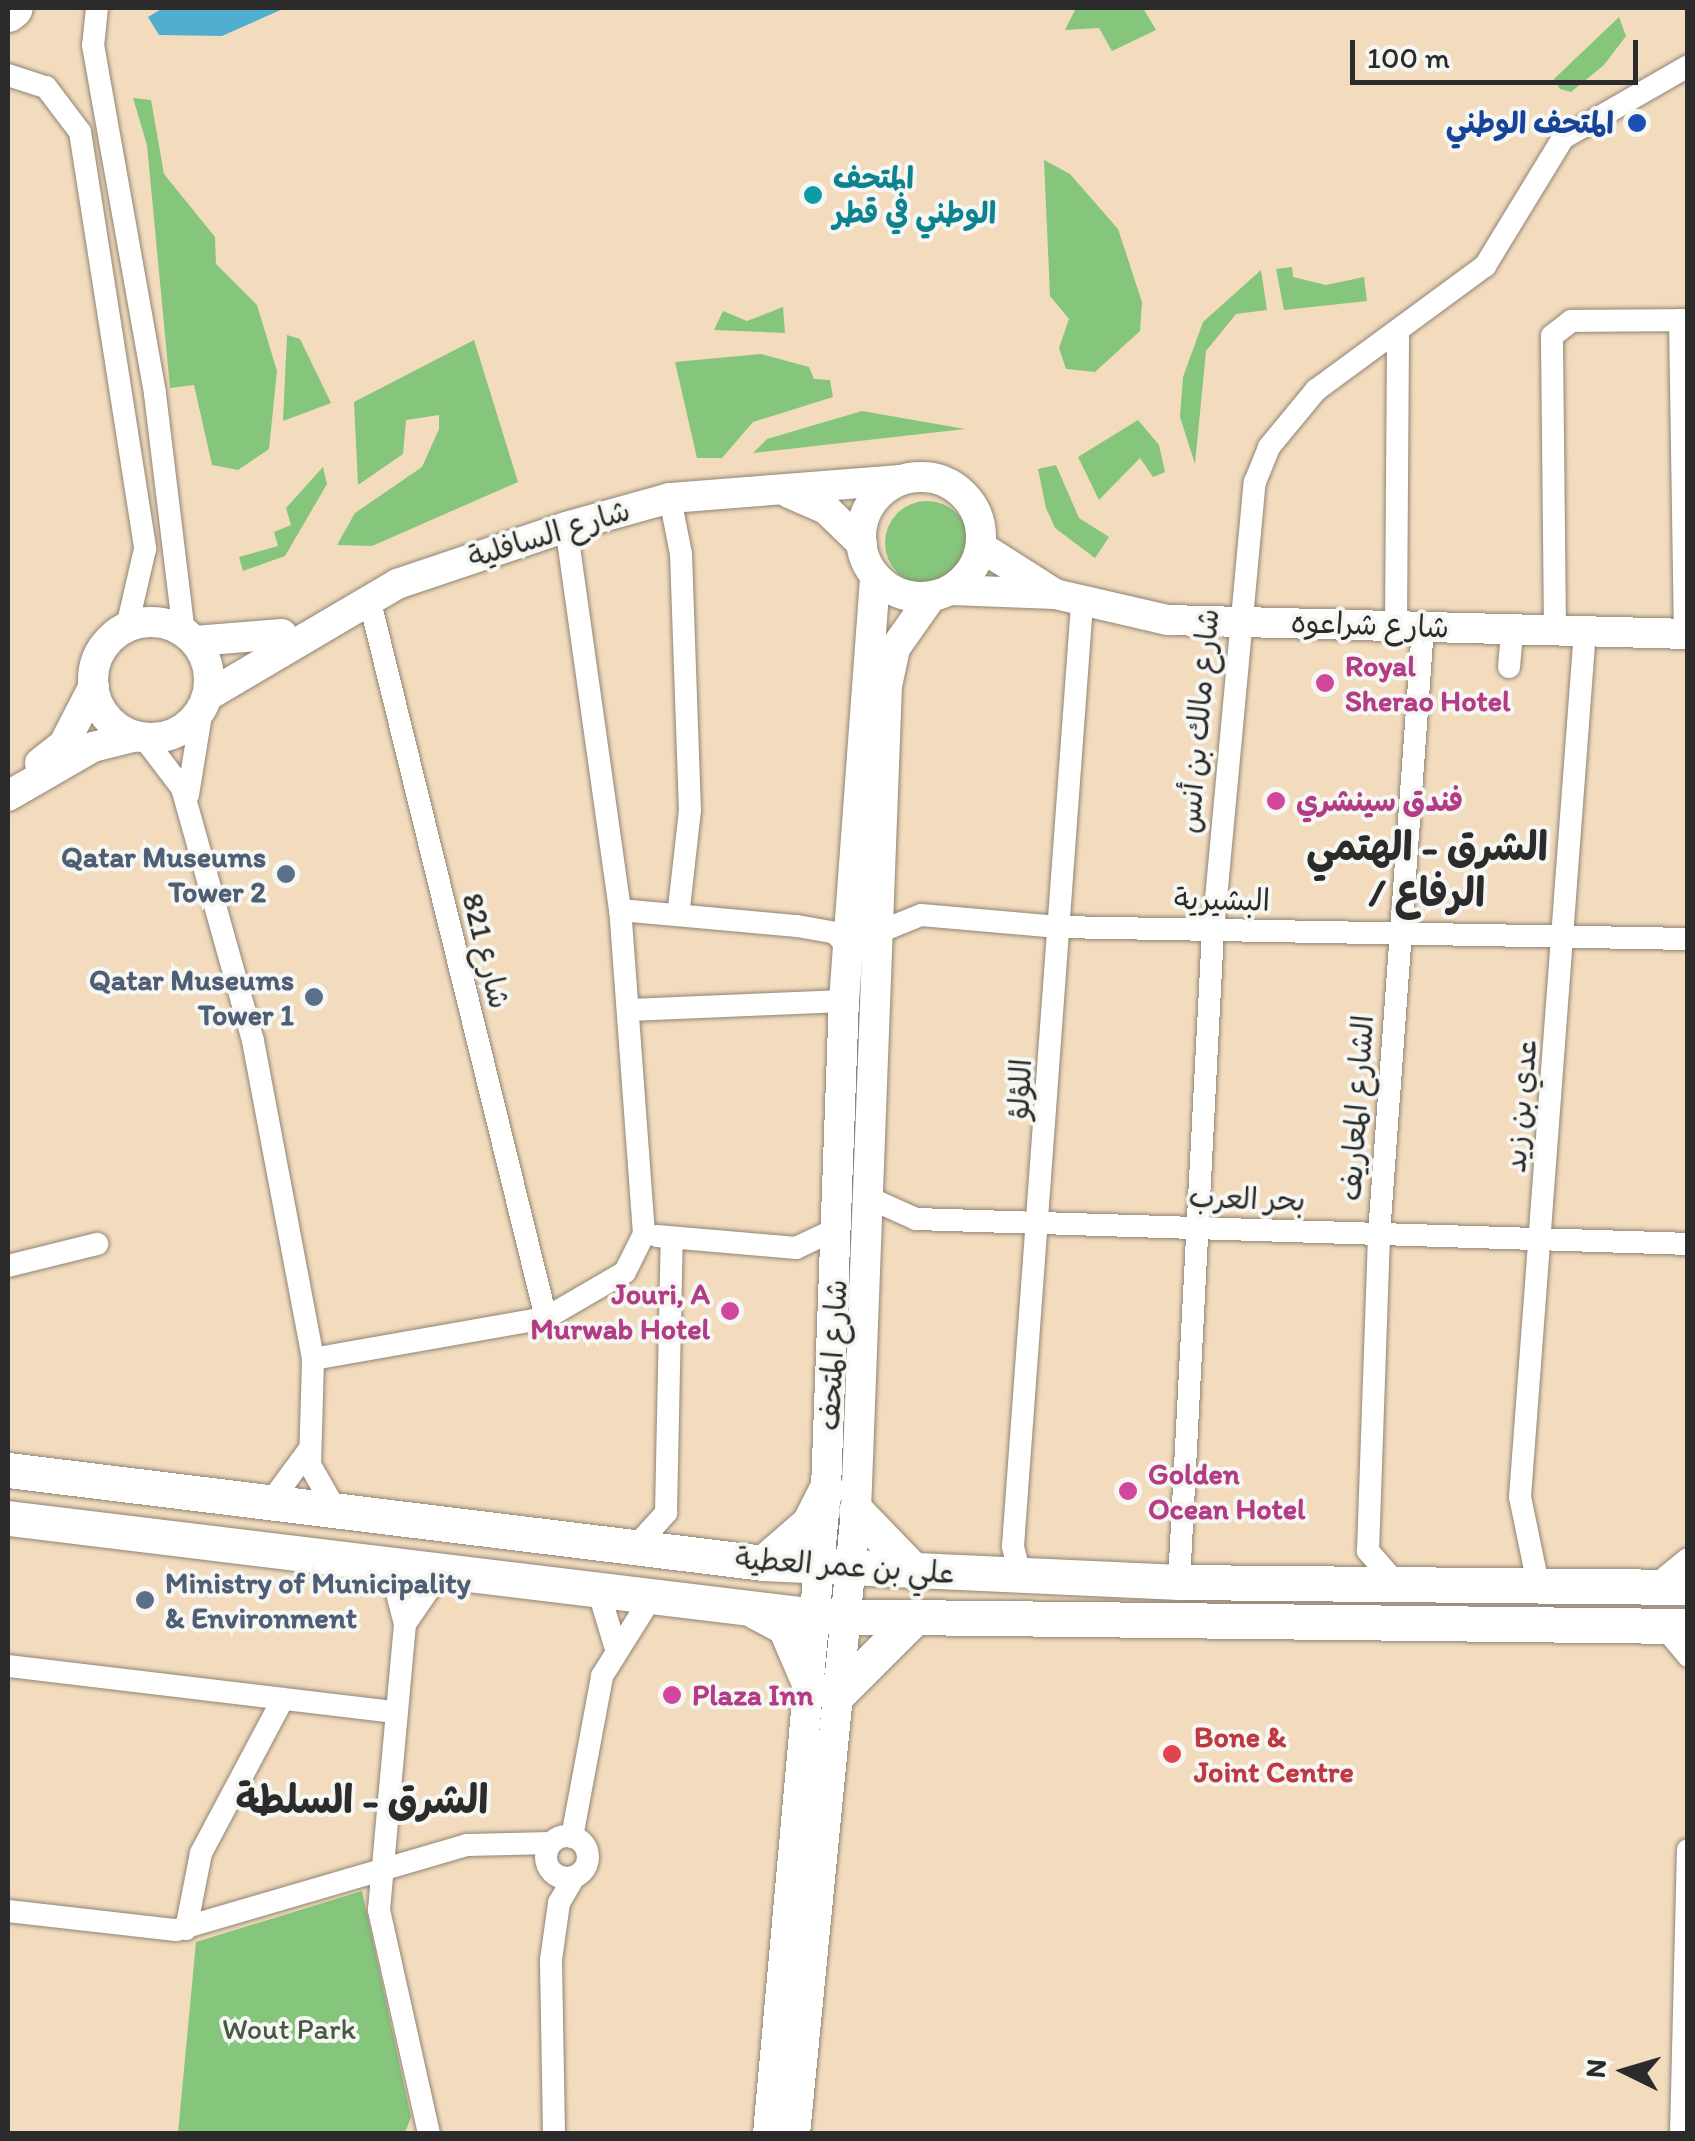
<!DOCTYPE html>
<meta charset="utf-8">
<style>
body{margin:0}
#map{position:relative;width:1695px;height:2141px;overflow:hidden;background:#f3dcbe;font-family:Itim,"Playpen Sans Arabic",sans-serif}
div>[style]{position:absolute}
.green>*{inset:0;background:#85c57c}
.round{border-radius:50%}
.water>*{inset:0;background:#50aece}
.roads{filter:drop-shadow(0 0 2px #8f8474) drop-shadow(0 0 2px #8f8474)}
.street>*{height:22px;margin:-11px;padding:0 11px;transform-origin:11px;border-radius:11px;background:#fff}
.street>.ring{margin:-11px;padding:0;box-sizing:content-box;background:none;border:22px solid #fff;border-radius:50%}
.secondary>*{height:30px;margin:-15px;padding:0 15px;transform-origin:15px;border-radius:15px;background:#fff}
.secondary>.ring{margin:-15px;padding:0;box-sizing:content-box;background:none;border:30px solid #fff;border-radius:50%}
.primary>*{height:35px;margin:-17.5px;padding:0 17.5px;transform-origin:17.5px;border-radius:17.5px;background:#fff}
.highway>*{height:40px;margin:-20px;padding:0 20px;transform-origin:20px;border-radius:20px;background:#fff}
.dots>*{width:28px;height:28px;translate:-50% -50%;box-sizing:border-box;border:5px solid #f6f6f2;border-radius:50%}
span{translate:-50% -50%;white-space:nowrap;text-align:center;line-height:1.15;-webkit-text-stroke:8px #f6f6f2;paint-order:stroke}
.transit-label{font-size:30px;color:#164399;font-weight:700}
.right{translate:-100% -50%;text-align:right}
.culture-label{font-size:30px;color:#0d838f;font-weight:700}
.left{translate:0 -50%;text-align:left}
.street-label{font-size:30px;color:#2b2b2b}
.hotel-label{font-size:30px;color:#b23c85;font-weight:700}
.service-label{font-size:30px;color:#4e5e75;font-weight:700}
.health-label{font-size:30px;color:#be3a42;font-weight:700}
.park-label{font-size:30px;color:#465943}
.district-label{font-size:40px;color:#2b2b2b;font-weight:700}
.frame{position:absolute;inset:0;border:10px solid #2b2b2b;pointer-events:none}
.north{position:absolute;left:1575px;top:2021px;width:100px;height:100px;-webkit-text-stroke:8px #f6f6f2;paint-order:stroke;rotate:275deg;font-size:28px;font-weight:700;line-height:40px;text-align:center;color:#2b2b2b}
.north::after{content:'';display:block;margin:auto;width:35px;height:45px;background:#2b2b2b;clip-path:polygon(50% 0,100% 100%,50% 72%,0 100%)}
.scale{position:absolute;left:1350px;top:40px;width:288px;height:45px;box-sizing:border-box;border:5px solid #2b2b2b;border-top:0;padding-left:12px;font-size:30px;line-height:35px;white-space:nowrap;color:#2b2b2b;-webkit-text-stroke:8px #f6f6f2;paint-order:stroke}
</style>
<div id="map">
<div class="green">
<i style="clip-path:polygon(1076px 8px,1143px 8px,1156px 30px,1112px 51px,1099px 28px,1065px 30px)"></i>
<i style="clip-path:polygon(1619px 17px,1626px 36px,1604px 65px,1571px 92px,1560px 89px,1554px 79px)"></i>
<i style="clip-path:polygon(133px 98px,151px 100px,164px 174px,215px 237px,216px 264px,257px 305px,277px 371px,269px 449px,238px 470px,212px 465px,194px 385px,170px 388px,147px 145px)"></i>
<i style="clip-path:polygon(1044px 160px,1070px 174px,1118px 229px,1142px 302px,1140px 331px,1095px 372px,1066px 369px,1059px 348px,1069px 319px,1050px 296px)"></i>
<i style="clip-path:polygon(1292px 267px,1293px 277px,1326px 285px,1364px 277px,1367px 301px,1284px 310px,1276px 269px)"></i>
<i style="clip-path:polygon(1261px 270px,1267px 310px,1236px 314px,1206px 351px,1195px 464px,1180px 417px,1183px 377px,1203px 322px)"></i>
<i style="clip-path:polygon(783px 307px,785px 333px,714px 330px,723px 311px,747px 321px)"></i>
<i style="clip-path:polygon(287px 335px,300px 339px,331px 403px,283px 421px)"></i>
<i style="clip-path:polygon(474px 340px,518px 482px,372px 546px,337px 545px,355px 513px,422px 467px,439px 429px,439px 415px,406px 420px,403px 454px,358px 485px,354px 402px)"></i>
<i style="clip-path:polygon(761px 354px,809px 367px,814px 379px,830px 380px,833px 397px,753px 422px,722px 458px,697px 458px,675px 362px)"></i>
<i style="clip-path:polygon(862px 411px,965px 429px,753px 453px,767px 439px)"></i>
<i style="clip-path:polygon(1138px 420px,1159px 445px,1165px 472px,1153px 477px,1140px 458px,1099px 500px,1078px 457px)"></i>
<i style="clip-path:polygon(1056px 465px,1079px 518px,1109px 537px,1095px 558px,1055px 528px,1046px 508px,1038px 469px)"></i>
<i style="clip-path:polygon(323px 467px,327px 484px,285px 556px,243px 571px,239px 557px,278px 546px,274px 532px,291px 525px,286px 508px)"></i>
<i class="round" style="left:885px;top:501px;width:84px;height:84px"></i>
<i style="clip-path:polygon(362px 1891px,411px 2117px,405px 2133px,178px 2133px,196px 1942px)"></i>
</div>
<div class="water">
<i style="clip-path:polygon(163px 8px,285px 8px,222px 36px,159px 35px,148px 17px)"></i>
</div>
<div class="roads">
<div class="street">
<i style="left:97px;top:8px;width:37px;rotate:96deg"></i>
<i style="left:93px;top:45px;width:354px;rotate:79.9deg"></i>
<i style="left:155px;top:394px;width:240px;rotate:83.1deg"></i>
<i style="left:8px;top:75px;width:40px;rotate:18deg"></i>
<i style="left:46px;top:87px;width:56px;rotate:52.9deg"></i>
<i style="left:80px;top:132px;width:422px;rotate:81.1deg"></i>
<i style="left:145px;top:549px;width:80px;rotate:103deg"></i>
<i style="left:1680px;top:320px;width:314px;rotate:89.1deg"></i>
<i style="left:670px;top:498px;width:57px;rotate:78.9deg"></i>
<i style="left:681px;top:554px;width:256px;rotate:88deg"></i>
<i style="left:690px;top:810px;width:99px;rotate:96.4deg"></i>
<i style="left:369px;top:598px;width:741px;rotate:76.19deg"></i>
<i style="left:1396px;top:626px;width:290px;rotate:-89.6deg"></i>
<i style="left:1555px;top:629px;width:293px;rotate:-90.6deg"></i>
<i style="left:1552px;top:336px;width:24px;rotate:-38deg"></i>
<i style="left:1571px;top:321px;width:117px;rotate:-0.5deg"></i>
<i style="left:1509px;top:667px;width:38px;rotate:-85deg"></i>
<i style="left:144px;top:738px;width:63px;rotate:52.8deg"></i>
<i style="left:182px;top:788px;width:263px;rotate:74.3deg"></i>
<i style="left:253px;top:1041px;width:324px;rotate:79.3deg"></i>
<i style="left:313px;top:1359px;width:106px;rotate:91.6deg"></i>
<i style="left:310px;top:1465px;width:48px;rotate:60.3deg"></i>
<i style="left:188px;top:795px;width:87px;rotate:-80.8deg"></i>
<i style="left:620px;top:910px;width:178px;rotate:5.2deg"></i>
<i style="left:797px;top:926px;width:39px;rotate:10deg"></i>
<i style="left:835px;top:933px;width:19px;rotate:47deg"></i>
<i style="left:879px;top:932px;width:45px;rotate:-22deg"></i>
<i style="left:921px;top:915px;width:138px;rotate:5deg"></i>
<i style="left:1058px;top:927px;width:630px;rotate:1.09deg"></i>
<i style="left:629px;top:1010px;width:215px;rotate:-2.4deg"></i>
<i style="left:869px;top:1198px;width:51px;rotate:24.1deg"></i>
<i style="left:916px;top:1219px;width:772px;rotate:1.85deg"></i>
<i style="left:657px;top:1236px;width:140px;rotate:4.9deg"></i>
<i style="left:796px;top:1248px;width:44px;rotate:-25.4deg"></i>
<i style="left:8px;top:1266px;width:92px;rotate:-13.9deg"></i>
<i style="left:313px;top:1359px;width:237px;rotate:-10deg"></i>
<i style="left:546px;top:1318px;width:91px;rotate:-30.2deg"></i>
<i style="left:625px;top:1272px;width:42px;rotate:-63.4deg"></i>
<i style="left:644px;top:1234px;width:325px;rotate:-94.2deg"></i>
<i style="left:620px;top:910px;width:387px;rotate:-98deg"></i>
<i style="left:272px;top:1500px;width:62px;rotate:-53.5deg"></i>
<i style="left:636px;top:1546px;width:45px;rotate:-47.7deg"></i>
<i style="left:666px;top:1513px;width:275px;rotate:-88.8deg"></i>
<i style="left:389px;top:1563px;width:63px;rotate:75.3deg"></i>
<i style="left:405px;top:1624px;width:287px;rotate:95.2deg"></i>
<i style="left:379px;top:1910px;width:230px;rotate:77.4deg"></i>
<i style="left:1020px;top:1575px;width:30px;rotate:-104deg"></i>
<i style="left:1013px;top:1546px;width:945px;rotate:-85.81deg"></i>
<i style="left:1179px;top:1582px;width:652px;rotate:-87.01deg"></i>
<i style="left:1213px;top:931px;width:451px;rotate:-84.7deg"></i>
<i style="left:1255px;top:482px;width:38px;rotate:-68deg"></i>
<i style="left:1269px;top:447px;width:74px;rotate:-50.5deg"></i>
<i style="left:1316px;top:390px;width:210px;rotate:-36.3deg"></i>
<i style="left:1485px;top:266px;width:150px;rotate:-58.6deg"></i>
<i style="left:1563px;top:138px;width:144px;rotate:-29.9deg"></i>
<i style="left:1396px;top:1583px;width:43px;rotate:-131.2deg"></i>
<i style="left:1368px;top:1551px;width:317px;rotate:-88deg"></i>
<i style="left:1379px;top:1234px;width:609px;rotate:-85.85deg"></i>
<i style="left:1538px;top:1584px;width:89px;rotate:-101.7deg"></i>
<i style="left:1520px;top:1497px;width:869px;rotate:-85.71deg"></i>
<i style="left:1656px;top:1585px;width:41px;rotate:-39.1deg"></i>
<i style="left:597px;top:1586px;width:66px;rotate:73.2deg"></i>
<i style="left:405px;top:1624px;width:67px;rotate:-55.4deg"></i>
<i style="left:1664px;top:1627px;width:38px;rotate:50deg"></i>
<i style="left:8px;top:1666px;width:389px;rotate:6.8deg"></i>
<i class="ring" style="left:546px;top:1836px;width:20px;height:20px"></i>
<i style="left:572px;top:1837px;width:164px;rotate:-79.4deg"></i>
<i style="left:602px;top:1676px;width:98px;rotate:-57.9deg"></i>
<i style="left:8px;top:1911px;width:169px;rotate:6.5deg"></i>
<i style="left:176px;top:1930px;width:303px;rotate:-16.3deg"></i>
<i style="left:467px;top:1845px;width:84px;rotate:-1.4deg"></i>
<i style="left:186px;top:1929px;width:77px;rotate:-78.8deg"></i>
<i style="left:201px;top:1853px;width:174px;rotate:-62deg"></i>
<i style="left:554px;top:2134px;width:174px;rotate:-91deg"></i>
<i style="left:551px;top:1960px;width:58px;rotate:-82deg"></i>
<i style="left:559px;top:1903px;width:30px;rotate:-60deg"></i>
<i style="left:1681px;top:2134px;width:284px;rotate:-88.6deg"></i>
</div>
<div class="secondary">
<i class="ring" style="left:861px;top:477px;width:90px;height:90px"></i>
<i style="left:789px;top:493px;width:40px;rotate:23.4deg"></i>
<i style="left:826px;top:509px;width:50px;rotate:44.2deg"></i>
<i style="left:981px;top:547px;width:88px;rotate:32.4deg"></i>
<i style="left:1055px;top:594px;width:116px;rotate:13deg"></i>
<i style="left:1168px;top:620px;width:520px;rotate:1.54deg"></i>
<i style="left:951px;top:590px;width:104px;rotate:2.2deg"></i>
<i class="ring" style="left:93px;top:622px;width:86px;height:86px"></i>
<i style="left:195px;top:641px;width:87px;rotate:-4.6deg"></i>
<i style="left:207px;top:696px;width:221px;rotate:-30.5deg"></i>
<i style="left:397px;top:584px;width:178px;rotate:-18.6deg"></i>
<i style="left:566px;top:527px;width:108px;rotate:-15.6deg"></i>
<i style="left:670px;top:498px;width:232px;rotate:-4.5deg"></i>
<i style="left:40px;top:763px;width:31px;rotate:-38deg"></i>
<i style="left:64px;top:744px;width:65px;rotate:-62.7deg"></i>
<i style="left:8px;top:796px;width:98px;rotate:-30deg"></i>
<i style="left:93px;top:747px;width:44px;rotate:-14.3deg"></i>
<i style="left:768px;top:2134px;width:648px;rotate:-84.86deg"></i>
<i style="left:826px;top:1489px;width:488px;rotate:-87.9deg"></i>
<i style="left:844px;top:1001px;width:426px;rotate:-85.8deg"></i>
<i style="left:795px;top:2134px;width:626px;rotate:-84.41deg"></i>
<i style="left:856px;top:1511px;width:826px;rotate:-87.85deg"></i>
<i style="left:887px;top:686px;width:39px;rotate:-78deg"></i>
<i style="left:895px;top:648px;width:62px;rotate:-54.8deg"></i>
</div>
<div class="primary">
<i style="left:8px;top:1470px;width:761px;rotate:7.02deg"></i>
<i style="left:763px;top:1563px;width:416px;rotate:2.6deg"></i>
<i style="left:1179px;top:1582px;width:509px;rotate:0.56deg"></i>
<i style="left:856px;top:1511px;width:85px;rotate:46deg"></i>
<i style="left:8px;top:1518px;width:813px;rotate:6.92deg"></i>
<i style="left:815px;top:1616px;width:873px;rotate:0.66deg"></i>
<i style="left:763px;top:1563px;width:61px;rotate:-41deg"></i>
<i style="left:809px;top:1523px;width:38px;rotate:-63deg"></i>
<i style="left:755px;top:1611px;width:34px;rotate:28deg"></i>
<i style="left:785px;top:1627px;width:61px;rotate:66.8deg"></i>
<i style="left:837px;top:1695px;width:106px;rotate:-45deg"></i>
</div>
<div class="highway">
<i style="left:8px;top:12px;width:6px;rotate:-39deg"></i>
</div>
</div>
<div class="dots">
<i style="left:1637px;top:123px;background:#1a4fb4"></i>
<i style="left:813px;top:195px;background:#0f9aa8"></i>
<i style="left:1325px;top:683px;background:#d1479c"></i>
<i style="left:1276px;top:801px;background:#d1479c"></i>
<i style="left:286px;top:874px;background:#5c6f8a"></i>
<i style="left:314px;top:997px;background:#5c6f8a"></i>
<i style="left:730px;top:1311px;background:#d1479c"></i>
<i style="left:1128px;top:1491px;background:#d1479c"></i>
<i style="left:145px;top:1600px;background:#5c6f8a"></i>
<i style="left:672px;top:1695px;background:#d1479c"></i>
<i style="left:1172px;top:1754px;background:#e0444e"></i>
</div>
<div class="transit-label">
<span class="right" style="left:1614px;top:123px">المتحف الوطني</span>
</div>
<div class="culture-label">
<span class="left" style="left:833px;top:195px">المتحف<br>الوطني في قطر</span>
</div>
<div class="street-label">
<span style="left:549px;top:534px;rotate:-17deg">شارع السافلية</span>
<span style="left:1370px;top:625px;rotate:2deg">شارع شراعوه</span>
<span style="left:1199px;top:721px;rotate:-85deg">شارع مالك بن أنس</span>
<span style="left:1222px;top:900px;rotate:1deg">البشيرية</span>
<span style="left:486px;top:951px;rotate:76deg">شارع 821</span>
<span style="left:1020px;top:1089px;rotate:-87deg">اللؤلؤ</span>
<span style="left:1521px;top:1106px;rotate:-85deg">عدي بن زيد</span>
<span style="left:1357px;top:1108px;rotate:-86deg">الشارع المعاريف</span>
<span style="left:1247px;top:1199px;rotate:2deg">بحر العرب</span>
<span style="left:833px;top:1355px;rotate:-87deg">شارع المتحف</span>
<span style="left:845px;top:1566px;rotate:4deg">علي بن عمر العطية</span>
</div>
<div class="hotel-label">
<span class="left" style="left:1345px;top:683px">Royal<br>Sherao Hotel</span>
<span class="left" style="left:1296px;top:801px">فندق سينشري</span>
<span class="right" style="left:710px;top:1311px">Jouri, A<br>Murwab Hotel</span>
<span class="left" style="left:1148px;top:1491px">Golden<br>Ocean Hotel</span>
<span class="left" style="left:692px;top:1695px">Plaza Inn</span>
</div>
<div class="service-label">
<span class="right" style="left:266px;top:874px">Qatar Museums<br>Tower 2</span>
<span class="right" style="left:294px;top:997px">Qatar Museums<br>Tower 1</span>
<span class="left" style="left:165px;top:1600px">Ministry of Municipality<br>&amp; Environment</span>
</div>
<div class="health-label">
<span class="left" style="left:1194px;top:1754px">Bone &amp;<br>Joint Centre</span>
</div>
<div class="park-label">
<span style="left:289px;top:2029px">Wout Park</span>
</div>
<div class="district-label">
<span style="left:1427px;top:869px">الشرق - الهتمي<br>/ الرفاع</span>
<span style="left:362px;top:1799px">الشرق - السلطة</span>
</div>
<div class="frame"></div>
<div class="north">N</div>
<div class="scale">100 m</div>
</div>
